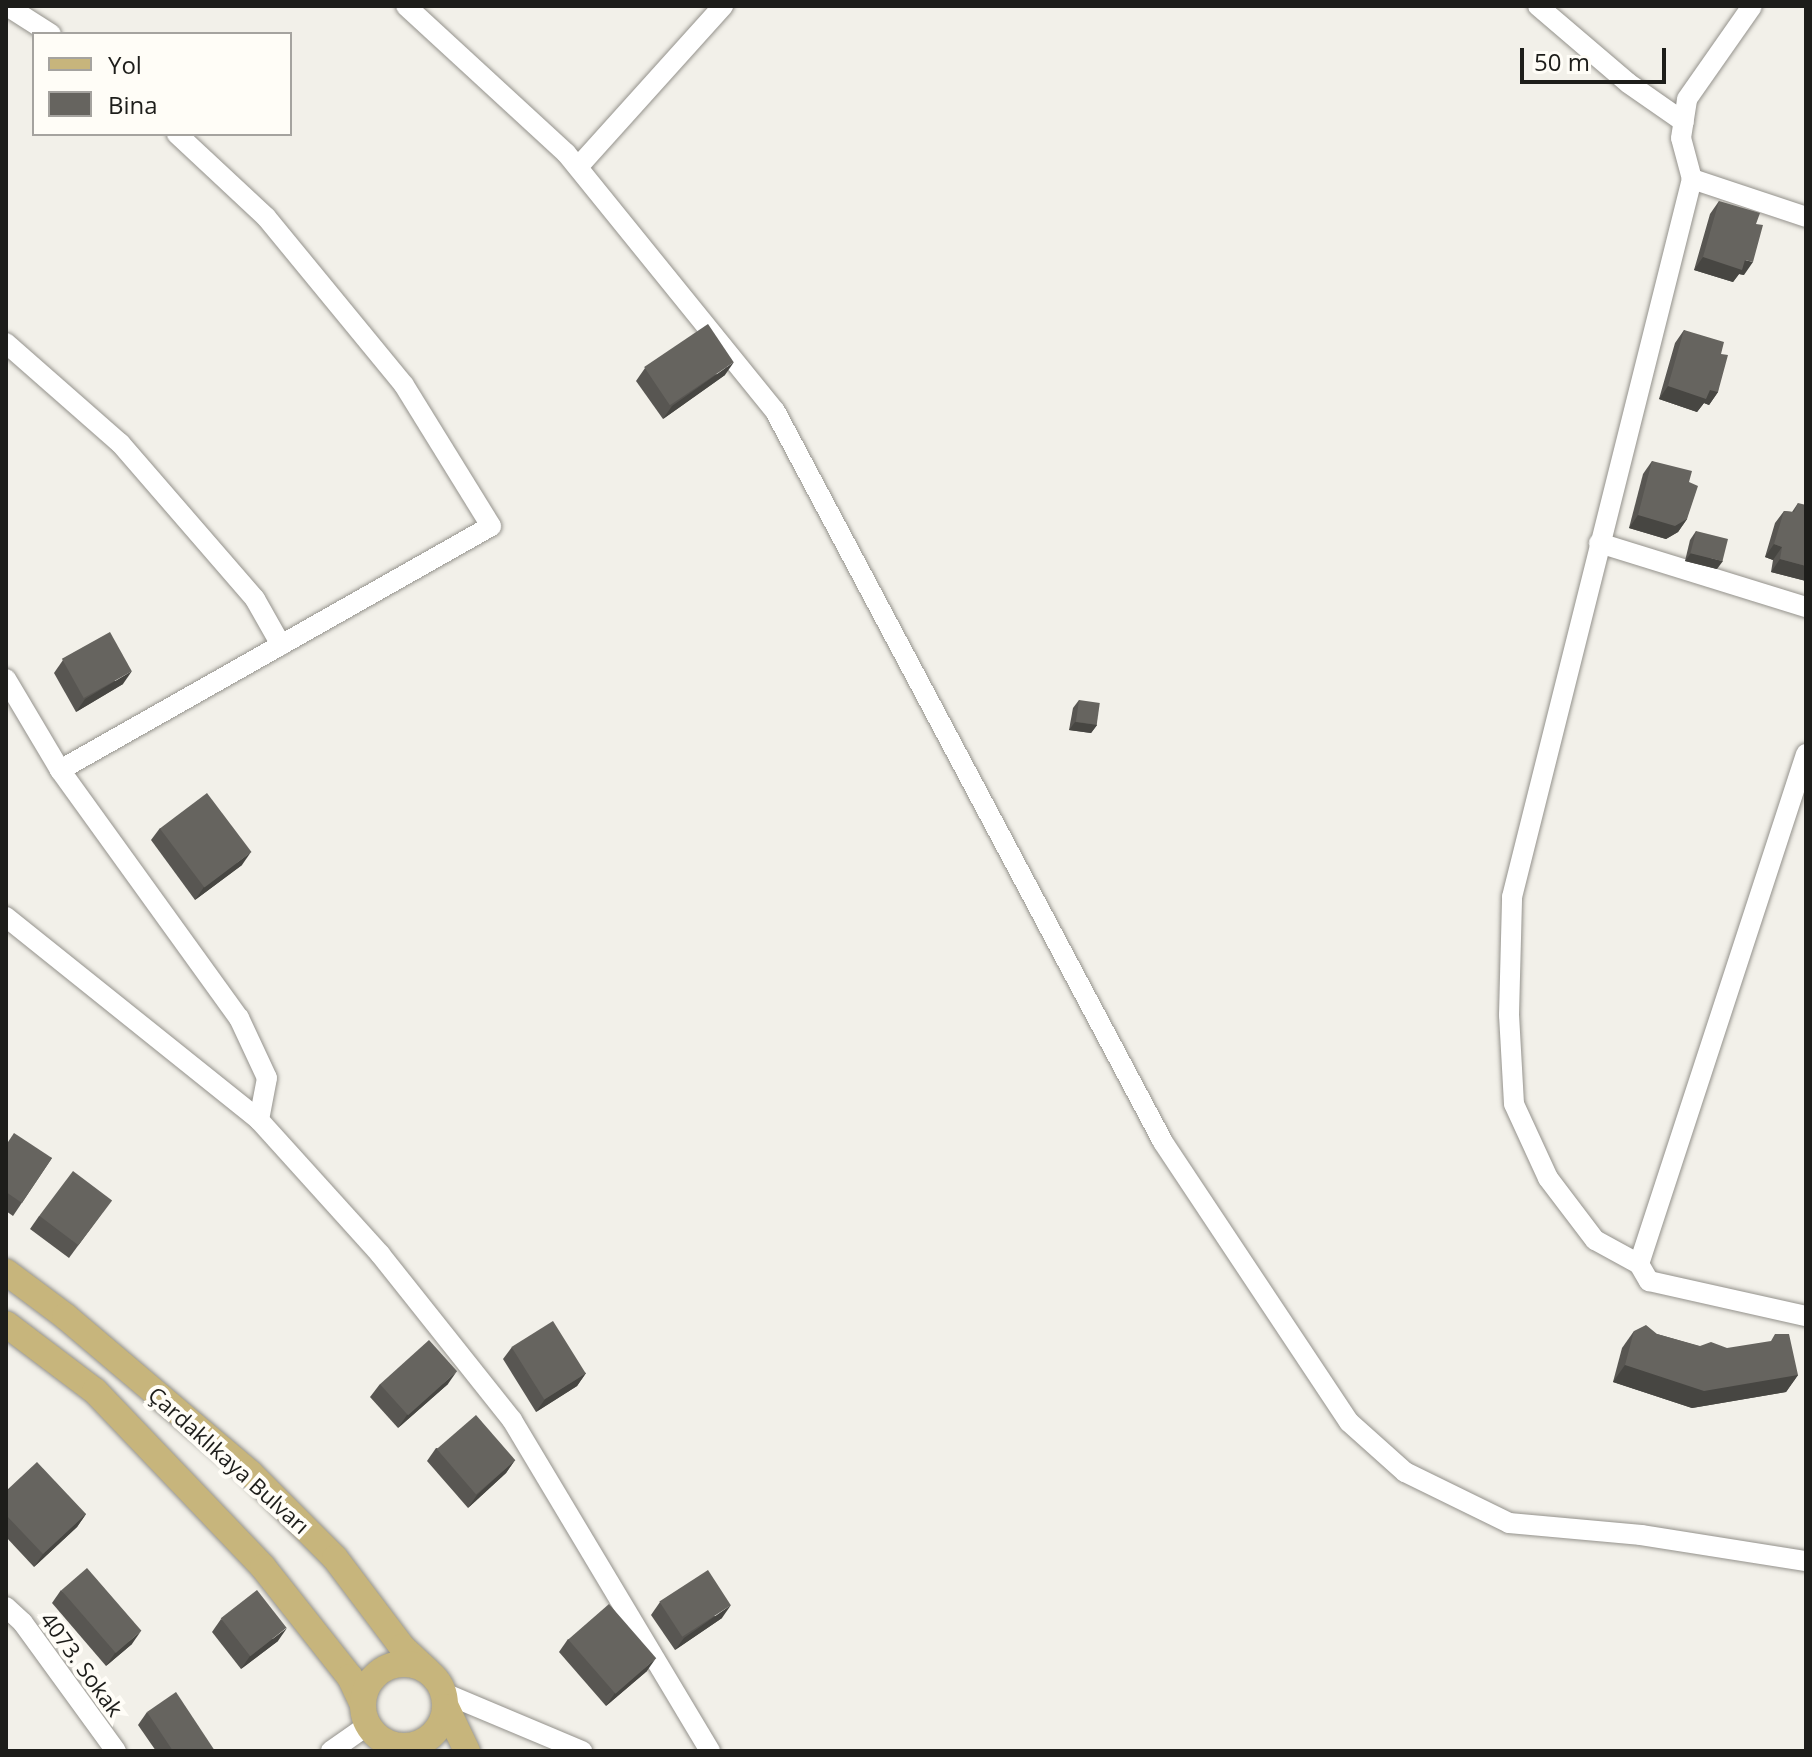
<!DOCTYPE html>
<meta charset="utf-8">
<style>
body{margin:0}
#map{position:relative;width:1812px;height:1757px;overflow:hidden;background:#f2f0e9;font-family:"Open Sans",sans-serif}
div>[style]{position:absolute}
.roads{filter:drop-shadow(0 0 2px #94928c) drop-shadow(0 0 2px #94928c)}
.minor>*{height:20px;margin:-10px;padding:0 10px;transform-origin:10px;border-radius:10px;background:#fff}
.major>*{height:26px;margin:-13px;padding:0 13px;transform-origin:13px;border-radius:13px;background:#c7b57c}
.major>.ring{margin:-13px;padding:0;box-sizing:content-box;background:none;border:26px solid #c7b57c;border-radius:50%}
.wall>*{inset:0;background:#585652}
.shaded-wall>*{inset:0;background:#474642}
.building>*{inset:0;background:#66645f;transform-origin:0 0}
span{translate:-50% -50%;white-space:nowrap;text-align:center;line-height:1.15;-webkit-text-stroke:8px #fffdf7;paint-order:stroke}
.street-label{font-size:22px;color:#1d1d1a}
.frame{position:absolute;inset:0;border:8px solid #1d1d1a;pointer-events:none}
.legend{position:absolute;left:32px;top:32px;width:260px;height:104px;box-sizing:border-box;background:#fffdf7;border:2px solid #a5a39f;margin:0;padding:10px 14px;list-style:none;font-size:24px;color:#1d1d1a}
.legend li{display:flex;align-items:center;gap:16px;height:40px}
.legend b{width:40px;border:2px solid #a5a39f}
.scale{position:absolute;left:1520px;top:48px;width:146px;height:36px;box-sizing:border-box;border:4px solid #1d1d1a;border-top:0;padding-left:10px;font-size:24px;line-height:28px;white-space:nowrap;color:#1d1d1a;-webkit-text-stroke:6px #fffdf7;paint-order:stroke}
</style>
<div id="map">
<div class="roads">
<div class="minor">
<div style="left:7px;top:6px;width:52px;rotate:32.5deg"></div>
<div style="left:406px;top:6px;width:217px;rotate:42.6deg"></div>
<div style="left:566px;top:153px;width:332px;rotate:51deg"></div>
<div style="left:775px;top:411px;width:828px;rotate:62.04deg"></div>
<div style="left:1163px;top:1142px;width:336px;rotate:56.4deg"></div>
<div style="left:1349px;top:1422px;width:75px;rotate:41.8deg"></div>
<div style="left:1405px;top:1472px;width:116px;rotate:26.1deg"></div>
<div style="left:1509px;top:1523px;width:133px;rotate:5.2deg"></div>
<div style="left:1641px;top:1535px;width:167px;rotate:9deg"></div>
<div style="left:1538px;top:6px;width:118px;rotate:40.5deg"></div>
<div style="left:1628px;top:83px;width:68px;rotate:34.9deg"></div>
<div style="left:578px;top:167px;width:217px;rotate:-48deg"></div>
<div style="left:1692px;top:179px;width:120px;rotate:18.4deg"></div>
<div style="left:6px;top:343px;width:152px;rotate:41.3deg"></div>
<div style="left:120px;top:443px;width:206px;rotate:49.1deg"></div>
<div style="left:255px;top:599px;width:53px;rotate:60.5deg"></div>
<div style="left:1599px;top:543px;width:217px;rotate:17.2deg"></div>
<div style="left:6px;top:679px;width:106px;rotate:59.3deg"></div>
<div style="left:60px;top:770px;width:306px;rotate:54.2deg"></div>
<div style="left:239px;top:1018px;width:66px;rotate:65deg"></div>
<div style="left:267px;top:1078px;width:43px;rotate:100.8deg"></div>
<div style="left:1806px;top:754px;width:537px;rotate:108.13deg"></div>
<div style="left:1639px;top:1264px;width:20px;rotate:60deg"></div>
<div style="left:1649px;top:1281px;width:161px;rotate:12.6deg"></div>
<div style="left:60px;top:770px;width:495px;rotate:-29.5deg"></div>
<div style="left:491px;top:526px;width:166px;rotate:-121.7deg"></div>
<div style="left:404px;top:385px;width:217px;rotate:-129.4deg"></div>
<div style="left:266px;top:217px;width:122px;rotate:-137deg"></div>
<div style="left:6px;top:917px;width:324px;rotate:38.7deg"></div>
<div style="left:259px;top:1120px;width:181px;rotate:47.9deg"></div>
<div style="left:380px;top:1254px;width:212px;rotate:51.5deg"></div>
<div style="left:512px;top:1420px;width:386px;rotate:59.1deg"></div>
<div style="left:1639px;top:1264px;width:50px;rotate:-151.4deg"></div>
<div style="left:1595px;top:1240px;width:78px;rotate:-127.2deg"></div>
<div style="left:1548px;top:1178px;width:81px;rotate:-114.7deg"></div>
<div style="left:1514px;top:1104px;width:89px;rotate:-93.2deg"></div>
<div style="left:1509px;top:1015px;width:118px;rotate:-88.5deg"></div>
<div style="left:1512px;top:897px;width:740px;rotate:-75.93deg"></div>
<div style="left:1692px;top:179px;width:42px;rotate:-105deg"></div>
<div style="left:1681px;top:138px;width:39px;rotate:-81deg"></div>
<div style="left:1687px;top:99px;width:113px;rotate:-55deg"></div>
<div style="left:6px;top:1607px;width:23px;rotate:43deg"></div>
<div style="left:23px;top:1623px;width:158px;rotate:54deg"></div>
<div style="left:444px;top:1693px;width:150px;rotate:22.8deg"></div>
<div style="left:331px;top:1751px;width:45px;rotate:-35.1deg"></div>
</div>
<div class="major">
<div style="left:6px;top:1272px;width:74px;rotate:36.7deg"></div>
<div style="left:65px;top:1316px;width:243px;rotate:40.3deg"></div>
<div style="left:250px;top:1473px;width:120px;rotate:45deg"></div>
<div style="left:335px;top:1558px;width:111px;rotate:53deg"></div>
<div style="left:402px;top:1647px;width:35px;rotate:43deg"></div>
<div style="left:6px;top:1324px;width:111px;rotate:37deg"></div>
<div style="left:95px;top:1391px;width:243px;rotate:46.3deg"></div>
<div style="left:263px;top:1567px;width:140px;rotate:51.7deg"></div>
<div style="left:350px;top:1677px;width:29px;rotate:65deg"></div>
<div class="ring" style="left:363px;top:1664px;width:56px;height:56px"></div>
<div style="left:446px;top:1707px;width:49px;rotate:64.5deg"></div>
</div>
</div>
<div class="wall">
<div style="clip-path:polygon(1719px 201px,1744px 275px,1739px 274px,1733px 282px,1694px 270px,1710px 214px)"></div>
<div style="clip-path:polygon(1684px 330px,1721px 354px,1718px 392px,1709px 405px,1704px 403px,1697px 412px,1659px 399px,1675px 343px)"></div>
<div style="clip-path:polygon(645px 368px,725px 375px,663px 419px,636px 381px)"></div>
<div style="clip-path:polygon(1652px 461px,1689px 482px,1687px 519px,1678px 532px,1666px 539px,1629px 528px,1643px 474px)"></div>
<div style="clip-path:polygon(1798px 503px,1806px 581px,1771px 572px,1773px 560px,1765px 557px,1775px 523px,1784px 511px,1792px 512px)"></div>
<div style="clip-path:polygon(1696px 531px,1717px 569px,1685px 561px,1690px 540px)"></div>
<div style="clip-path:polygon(63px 660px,123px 684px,76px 712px,54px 673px)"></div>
<div style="clip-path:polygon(1079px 700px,1097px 725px,1091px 733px,1069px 730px,1073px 708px)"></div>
<div style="clip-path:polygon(160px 828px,242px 865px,195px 900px,151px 840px)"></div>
<div style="clip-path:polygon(6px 1145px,52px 1158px,13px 1216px,6px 1211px)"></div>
<div style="clip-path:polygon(102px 1213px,69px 1258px,30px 1229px,39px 1216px)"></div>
<div style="clip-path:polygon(1634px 1331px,1657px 1334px,1798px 1375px,1786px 1392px,1692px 1408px,1613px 1382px,1622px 1348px)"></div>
<div style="clip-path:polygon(512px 1347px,586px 1373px,577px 1386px,536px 1412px,503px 1359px)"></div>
<div style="clip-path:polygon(380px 1384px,448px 1384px,398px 1428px,370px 1397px)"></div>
<div style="clip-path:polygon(436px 1448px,515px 1460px,506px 1473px,468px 1508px,427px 1461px)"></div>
<div style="clip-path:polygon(6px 1491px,86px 1514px,77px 1527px,34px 1567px,6px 1537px)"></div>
<div style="clip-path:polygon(61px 1590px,132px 1644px,106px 1666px,52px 1603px)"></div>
<div style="clip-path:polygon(660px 1602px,722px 1618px,675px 1650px,651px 1615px)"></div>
<div style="clip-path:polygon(221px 1619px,278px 1641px,241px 1669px,212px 1632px)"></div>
<div style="clip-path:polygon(568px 1639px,647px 1671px,606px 1706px,559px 1652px)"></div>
<div style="clip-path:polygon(147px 1712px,215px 1751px,156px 1751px,138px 1725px)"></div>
</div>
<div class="shaded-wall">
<div style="clip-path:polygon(1703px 257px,1745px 260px,1753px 262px,1744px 275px,1739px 274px,1733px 282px,1694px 270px)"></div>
<div style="clip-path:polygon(734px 362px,725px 375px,663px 419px,672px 406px)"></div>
<div style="clip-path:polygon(1668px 386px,1710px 390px,1718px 392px,1709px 405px,1704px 403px,1697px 412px,1659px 399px)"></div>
<div style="clip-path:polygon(1638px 515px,1687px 519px,1678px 532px,1666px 539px,1629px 528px)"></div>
<div style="clip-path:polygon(1774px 544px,1782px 547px,1773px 560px,1765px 557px)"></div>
<div style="clip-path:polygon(1691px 553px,1723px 561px,1717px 569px,1685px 561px)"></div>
<div style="clip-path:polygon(1780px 559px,1806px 566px,1806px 581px,1771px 572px)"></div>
<div style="clip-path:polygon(132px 671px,123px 684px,76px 712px,85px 699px)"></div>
<div style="clip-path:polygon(1075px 722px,1097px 725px,1091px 733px,1069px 730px)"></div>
<div style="clip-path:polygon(251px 852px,242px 865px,195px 900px,204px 887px)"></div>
<div style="clip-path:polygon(1625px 1365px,1798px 1375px,1786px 1392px,1692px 1408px,1613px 1382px)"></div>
<div style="clip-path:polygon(457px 1371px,448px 1384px,398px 1428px,407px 1415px)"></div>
<div style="clip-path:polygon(586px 1373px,577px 1386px,536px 1412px,545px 1399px)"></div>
<div style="clip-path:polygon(515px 1460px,506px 1473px,468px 1508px,477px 1495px)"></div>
<div style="clip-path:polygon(86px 1514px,77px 1527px,34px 1567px,43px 1554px)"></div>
<div style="clip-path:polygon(731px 1605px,722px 1618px,675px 1650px,684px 1638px)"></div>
<div style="clip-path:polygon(287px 1628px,278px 1641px,241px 1669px,250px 1656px)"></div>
<div style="clip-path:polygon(141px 1631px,132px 1644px,106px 1666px,115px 1653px)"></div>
<div style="clip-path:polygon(656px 1658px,647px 1671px,606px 1706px,615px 1693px)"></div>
</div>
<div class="building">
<div style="clip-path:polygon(1719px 201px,1760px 213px,1756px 224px,1763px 225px,1753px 262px,1745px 260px,1742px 270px,1703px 257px)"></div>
<div style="left:708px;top:324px;width:46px;height:77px;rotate:56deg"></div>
<div style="clip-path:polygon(1684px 330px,1724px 342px,1721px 354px,1728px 355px,1718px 392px,1710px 390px,1706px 399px,1668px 386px)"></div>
<div style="clip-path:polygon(1652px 461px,1692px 471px,1689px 482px,1698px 486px,1687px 519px,1675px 526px,1638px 515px)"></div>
<div style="clip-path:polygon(1798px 503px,1806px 505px,1806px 566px,1780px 559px,1782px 547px,1774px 544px,1784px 511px,1794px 512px)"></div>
<div style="left:1696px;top:531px;width:33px;height:23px;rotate:14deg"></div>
<div style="left:110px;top:632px;width:45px;height:55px;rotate:61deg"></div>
<div style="left:1079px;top:700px;width:21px;height:22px;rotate:8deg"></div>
<div style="left:207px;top:793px;width:74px;height:59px;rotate:53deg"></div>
<div style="clip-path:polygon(14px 1133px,52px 1158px,22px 1203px,6px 1192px,6px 1145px)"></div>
<div style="left:73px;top:1171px;width:49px;height:56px;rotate:37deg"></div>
<div style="left:553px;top:1321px;width:62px;height:49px;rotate:58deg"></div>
<div style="clip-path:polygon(1646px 1325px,1657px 1334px,1700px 1346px,1711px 1342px,1727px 1348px,1771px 1341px,1775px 1334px,1789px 1334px,1798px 1375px,1704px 1391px,1625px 1365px,1634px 1331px)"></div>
<div style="left:429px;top:1340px;width:42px;height:66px;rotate:48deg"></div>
<div style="left:476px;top:1415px;width:60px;height:52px;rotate:49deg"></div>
<div style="clip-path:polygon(37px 1462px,86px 1514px,43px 1554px,6px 1515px,6px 1491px)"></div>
<div style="left:87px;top:1568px;width:83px;height:34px;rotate:49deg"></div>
<div style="left:708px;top:1570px;width:42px;height:58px;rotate:57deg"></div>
<div style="left:257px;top:1590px;width:48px;height:46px;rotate:52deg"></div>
<div style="left:609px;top:1604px;width:72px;height:54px;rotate:49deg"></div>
<div style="clip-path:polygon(176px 1692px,215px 1751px,173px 1751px,147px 1712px)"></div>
</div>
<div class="street-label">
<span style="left:229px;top:1460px;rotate:42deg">Çardaklıkaya Bulvarı</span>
<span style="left:82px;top:1664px;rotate:54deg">4073. Sokak</span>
</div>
<div class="frame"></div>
<ul class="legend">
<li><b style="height:10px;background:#c7b57c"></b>Yol</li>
<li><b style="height:22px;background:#66645f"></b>Bina</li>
</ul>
<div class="scale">50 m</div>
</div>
